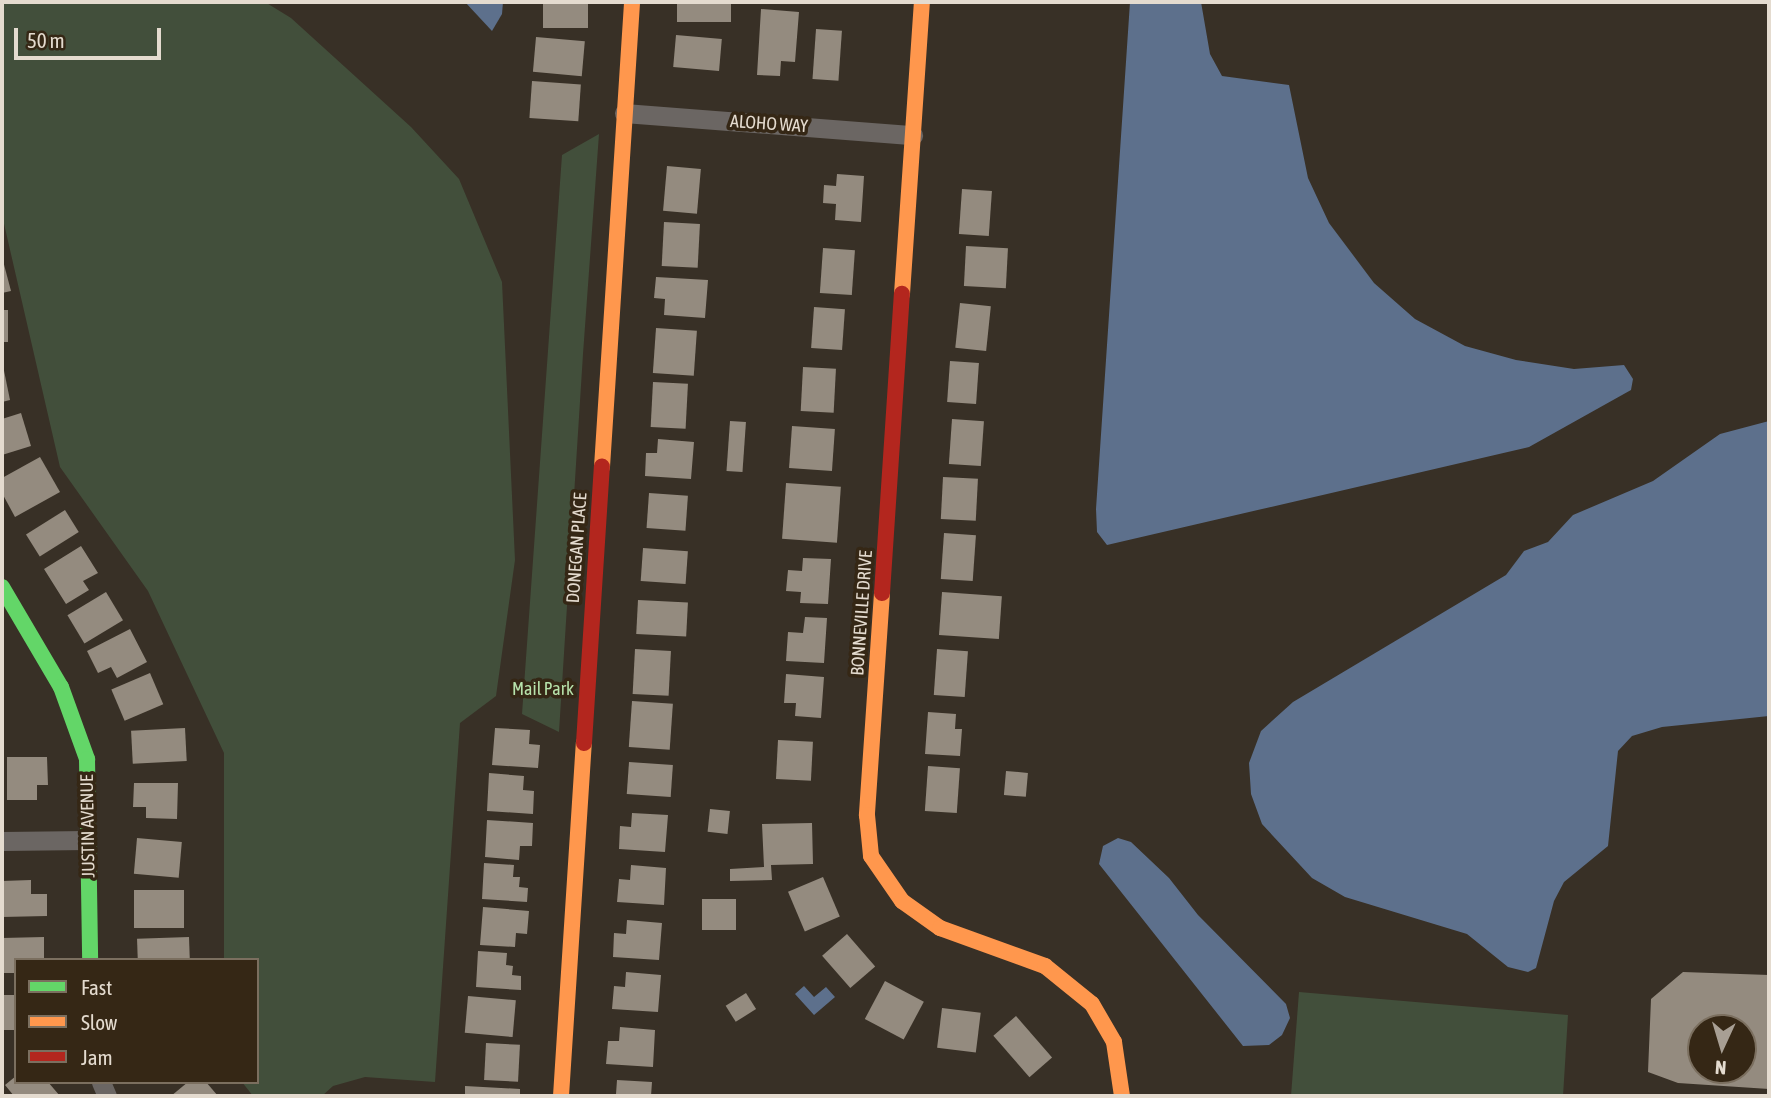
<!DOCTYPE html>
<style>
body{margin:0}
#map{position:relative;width:1771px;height:1098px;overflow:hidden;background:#383026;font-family:"Asap Condensed",sans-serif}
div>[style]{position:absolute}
.green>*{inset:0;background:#424f3b}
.water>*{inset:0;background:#5d708c}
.building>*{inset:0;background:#948b7f;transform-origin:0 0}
.street>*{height:19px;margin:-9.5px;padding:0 9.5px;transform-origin:9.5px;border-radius:9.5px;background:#6b6663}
.fast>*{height:16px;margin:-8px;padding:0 8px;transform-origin:8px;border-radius:8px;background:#63d668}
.slow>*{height:16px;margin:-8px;padding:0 8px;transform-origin:8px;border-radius:8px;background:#ff974d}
.jam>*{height:16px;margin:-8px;padding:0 8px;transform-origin:8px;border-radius:8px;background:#b3261e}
span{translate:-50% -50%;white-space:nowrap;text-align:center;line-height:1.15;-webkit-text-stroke:7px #352715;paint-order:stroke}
.street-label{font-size:18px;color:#e4dbcf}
.park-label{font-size:18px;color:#b7e2ab}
.frame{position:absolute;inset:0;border:4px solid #e4dbcf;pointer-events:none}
.legend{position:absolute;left:14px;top:958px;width:245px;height:126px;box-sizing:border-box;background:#352715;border:2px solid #7b6f5f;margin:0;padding:9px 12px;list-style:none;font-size:21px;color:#e4dbcf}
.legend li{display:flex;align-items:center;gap:14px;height:35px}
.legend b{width:35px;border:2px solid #7b6f5f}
.north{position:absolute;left:1687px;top:1014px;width:70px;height:70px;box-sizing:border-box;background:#352715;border:2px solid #7b6f5f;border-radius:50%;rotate:184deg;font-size:19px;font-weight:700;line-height:28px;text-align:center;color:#e4dbcf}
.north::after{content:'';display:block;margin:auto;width:24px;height:32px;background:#a89f94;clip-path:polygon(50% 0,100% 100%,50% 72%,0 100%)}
.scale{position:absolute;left:14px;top:28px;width:147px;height:32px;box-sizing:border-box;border:4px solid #e4dbcf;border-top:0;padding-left:9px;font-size:21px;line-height:24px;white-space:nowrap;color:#e4dbcf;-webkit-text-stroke:5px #352715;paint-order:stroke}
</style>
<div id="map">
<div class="green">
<div style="clip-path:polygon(2px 2px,265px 2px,291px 18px,411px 127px,459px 179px,502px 282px,515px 560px,496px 696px,460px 723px,435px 1082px,365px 1077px,333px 1086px,322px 1096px,253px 1096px,242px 1082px,257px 1082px,257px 960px,224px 960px,224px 753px,148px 591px,60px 467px,2px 215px)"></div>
<div style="clip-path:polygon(599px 134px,583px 354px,559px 732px,522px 714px,562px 155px)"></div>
<div style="clip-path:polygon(1299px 992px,1568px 1015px,1563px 1096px,1291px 1096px)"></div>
</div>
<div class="water">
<div style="clip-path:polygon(465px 2px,503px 2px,502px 14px,492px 31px)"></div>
<div style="clip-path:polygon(1130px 2px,1201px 2px,1210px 54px,1222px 76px,1289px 85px,1308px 178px,1329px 223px,1374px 283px,1415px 319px,1465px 346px,1516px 360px,1574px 369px,1624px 365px,1633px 379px,1631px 390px,1529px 447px,1107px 545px,1097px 532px,1096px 509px)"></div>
<div style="clip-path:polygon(1769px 421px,1769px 716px,1662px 727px,1632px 736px,1618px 751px,1608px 846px,1564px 882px,1554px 901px,1536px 968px,1528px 972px,1508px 967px,1467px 934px,1345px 897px,1312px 878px,1262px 824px,1251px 794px,1249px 763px,1261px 731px,1293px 702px,1506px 575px,1524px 551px,1548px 542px,1573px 515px,1653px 481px,1720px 434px)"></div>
<div style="clip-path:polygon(1118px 838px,1131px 842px,1169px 878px,1198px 915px,1286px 1004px,1290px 1018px,1282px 1035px,1269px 1045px,1243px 1046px,1099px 864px,1103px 846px)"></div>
<div style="clip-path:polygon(804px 986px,814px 997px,826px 987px,835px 997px,814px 1015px,795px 994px)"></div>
</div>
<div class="building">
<div style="left:543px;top:2px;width:45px;height:26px"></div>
<div style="left:677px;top:2px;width:54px;height:20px"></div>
<div style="clip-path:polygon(761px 9px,799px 12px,795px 62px,781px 61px,780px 76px,757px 75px)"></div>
<div style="left:816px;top:29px;width:26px;height:50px;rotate:4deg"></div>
<div style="left:676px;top:35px;width:46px;height:32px;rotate:5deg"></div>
<div style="left:536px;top:37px;width:49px;height:35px;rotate:5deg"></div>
<div style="left:532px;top:81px;width:49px;height:37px;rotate:4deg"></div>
<div style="left:667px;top:166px;width:34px;height:45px;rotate:5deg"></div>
<div style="clip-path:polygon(837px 174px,864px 176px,861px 222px,835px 220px,836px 204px,823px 203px,824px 185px,836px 186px)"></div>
<div style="left:962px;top:189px;width:30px;height:45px;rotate:4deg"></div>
<div style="left:664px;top:222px;width:36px;height:44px;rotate:3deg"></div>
<div style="left:966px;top:246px;width:42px;height:40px;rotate:3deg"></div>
<div style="left:823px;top:248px;width:32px;height:45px;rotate:4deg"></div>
<div style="clip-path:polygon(2px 257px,11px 291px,2px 293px)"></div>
<div style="clip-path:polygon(656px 277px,708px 280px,705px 318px,664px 315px,665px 299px,654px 298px)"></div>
<div style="left:960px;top:303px;width:31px;height:45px;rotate:6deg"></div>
<div style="left:814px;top:307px;width:31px;height:41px;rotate:4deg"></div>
<div style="left:2px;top:310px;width:6px;height:32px"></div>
<div style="left:656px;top:328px;width:41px;height:45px;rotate:4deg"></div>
<div style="clip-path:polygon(2px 361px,10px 400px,2px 402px)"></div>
<div style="left:950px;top:361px;width:29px;height:41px;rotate:4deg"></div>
<div style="left:803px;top:367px;width:33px;height:44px;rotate:3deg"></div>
<div style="left:653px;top:382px;width:35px;height:45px;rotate:3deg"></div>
<div style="clip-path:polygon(21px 413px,31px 446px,2px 455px,2px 419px)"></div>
<div style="left:952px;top:419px;width:32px;height:45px;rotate:4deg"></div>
<div style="left:730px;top:421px;width:16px;height:50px;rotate:4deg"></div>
<div style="left:792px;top:426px;width:43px;height:42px;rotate:4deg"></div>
<div style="clip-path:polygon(658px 439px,694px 442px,691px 479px,645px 476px,646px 453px,657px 453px)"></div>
<div style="clip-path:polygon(40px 457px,60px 492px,15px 517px,2px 493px,2px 478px)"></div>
<div style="left:943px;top:477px;width:35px;height:42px;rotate:3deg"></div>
<div style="left:786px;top:483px;width:55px;height:56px;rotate:4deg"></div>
<div style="left:649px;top:493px;width:39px;height:35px;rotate:4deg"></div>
<div style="left:65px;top:510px;width:26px;height:46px;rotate:58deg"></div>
<div style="left:944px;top:533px;width:32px;height:46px;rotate:4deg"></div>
<div style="clip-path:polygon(81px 546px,98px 573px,83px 581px,89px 590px,66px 604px,44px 569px)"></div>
<div style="left:643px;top:548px;width:45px;height:33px;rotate:4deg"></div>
<div style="clip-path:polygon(803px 558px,831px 559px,828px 604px,800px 603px,801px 592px,786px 591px,788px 570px,802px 571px)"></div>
<div style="left:106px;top:592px;width:33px;height:45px;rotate:59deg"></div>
<div style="left:942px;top:592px;width:60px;height:43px;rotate:4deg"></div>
<div style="left:638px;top:600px;width:50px;height:34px;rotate:3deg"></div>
<div style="clip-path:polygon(805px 617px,827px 618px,824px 663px,786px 661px,788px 632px,803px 633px)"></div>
<div style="clip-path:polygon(130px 629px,147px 662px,117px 678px,111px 667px,98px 673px,87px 651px)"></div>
<div style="left:635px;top:649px;width:36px;height:45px;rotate:3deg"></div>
<div style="left:937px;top:649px;width:31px;height:46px;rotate:4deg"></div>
<div style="left:150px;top:673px;width:34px;height:42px;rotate:67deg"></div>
<div style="clip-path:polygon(786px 674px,824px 677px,821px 718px,795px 716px,796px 703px,784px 703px)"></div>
<div style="left:632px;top:701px;width:41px;height:46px;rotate:4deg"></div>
<div style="clip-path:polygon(928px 712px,956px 714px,955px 729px,962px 729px,960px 756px,925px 754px)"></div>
<div style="left:185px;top:728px;width:33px;height:54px;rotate:87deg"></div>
<div style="clip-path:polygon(495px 728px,530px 730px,529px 744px,540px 745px,538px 768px,492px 765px)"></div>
<div style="left:778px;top:740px;width:35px;height:39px;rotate:3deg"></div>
<div style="clip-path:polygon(7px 757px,47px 757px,48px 785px,37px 785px,37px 800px,7px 800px)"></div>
<div style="left:629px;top:762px;width:44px;height:32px;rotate:4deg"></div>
<div style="left:928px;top:766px;width:32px;height:45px;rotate:4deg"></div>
<div style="left:1006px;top:771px;width:22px;height:24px;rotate:5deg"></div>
<div style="clip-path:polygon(489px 773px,524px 776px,523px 790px,534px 791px,533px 814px,487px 811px)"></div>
<div style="clip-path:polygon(134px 783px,178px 783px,177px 819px,146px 818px,146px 807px,133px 807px)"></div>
<div style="left:710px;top:809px;width:20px;height:23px;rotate:6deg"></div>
<div style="clip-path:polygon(632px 813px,668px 815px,665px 852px,619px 849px,620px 826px,631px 827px)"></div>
<div style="clip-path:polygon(487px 820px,533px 823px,532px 846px,520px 846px,519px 860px,485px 857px)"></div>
<div style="clip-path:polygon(812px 823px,813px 864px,771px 865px,772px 880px,730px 881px,730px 869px,764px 867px,762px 824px)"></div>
<div style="left:137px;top:838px;width:45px;height:36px;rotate:5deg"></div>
<div style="clip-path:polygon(484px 863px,514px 865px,513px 877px,520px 877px,519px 887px,528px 888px,527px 902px,482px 899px)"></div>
<div style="clip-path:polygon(631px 865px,666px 868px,664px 905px,617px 902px,619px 879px,630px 880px)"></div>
<div style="left:823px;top:877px;width:43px;height:38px;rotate:67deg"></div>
<div style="clip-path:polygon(31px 880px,31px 894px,47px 894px,47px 916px,2px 917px,2px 881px)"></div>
<div style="left:134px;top:890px;width:50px;height:38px"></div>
<div style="left:736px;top:899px;width:31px;height:34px;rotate:90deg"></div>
<div style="clip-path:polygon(483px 907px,529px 911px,527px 934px,516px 933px,515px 947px,480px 945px)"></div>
<div style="clip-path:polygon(627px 920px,662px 923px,659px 960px,613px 957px,614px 933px,626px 934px)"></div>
<div style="left:847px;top:934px;width:43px;height:33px;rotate:49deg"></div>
<div style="clip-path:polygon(44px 937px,44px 960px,16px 960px,16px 973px,2px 973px,2px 938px)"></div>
<div style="left:189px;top:937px;width:23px;height:52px;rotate:88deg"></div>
<div style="clip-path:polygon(478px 951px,507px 953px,506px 965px,513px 966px,512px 975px,521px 976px,521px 990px,476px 987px)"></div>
<div style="clip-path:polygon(626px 972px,661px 975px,658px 1012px,612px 1009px,614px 986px,625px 987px)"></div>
<div style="clip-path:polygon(evenodd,1683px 972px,1769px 975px,1769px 1089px,1678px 1083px,1648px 1072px,1651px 999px,1683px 972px,1701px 1028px,1743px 1028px,1743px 1070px,1701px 1070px,1701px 1028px)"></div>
<div style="left:885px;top:981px;width:44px;height:43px;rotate:28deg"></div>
<div style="left:746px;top:993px;width:19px;height:24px;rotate:58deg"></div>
<div style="left:3px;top:995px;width:13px;height:35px"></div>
<div style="left:468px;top:996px;width:48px;height:37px;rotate:5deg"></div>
<div style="left:942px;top:1008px;width:39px;height:40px;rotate:7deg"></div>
<div style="left:1016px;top:1016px;width:55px;height:30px;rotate:49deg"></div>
<div style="clip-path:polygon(620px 1027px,655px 1030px,653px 1067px,606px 1064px,608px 1041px,619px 1041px)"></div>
<div style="left:486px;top:1043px;width:34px;height:37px;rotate:3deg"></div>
<div style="clip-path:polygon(16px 1076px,16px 1082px,48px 1082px,60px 1096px,14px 1096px,5px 1085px)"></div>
<div style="clip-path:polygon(617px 1080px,652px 1082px,651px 1096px,605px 1096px,616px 1094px)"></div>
<div style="clip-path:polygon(188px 1082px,206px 1082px,218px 1096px,171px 1096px)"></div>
<div style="clip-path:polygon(465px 1086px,520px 1089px,520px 1096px,465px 1096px)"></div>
</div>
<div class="street">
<div style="left:624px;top:113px;width:290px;rotate:4.4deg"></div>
<div style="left:2px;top:841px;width:85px;rotate:-0.7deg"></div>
<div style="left:101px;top:1082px;width:15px;rotate:67deg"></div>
</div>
<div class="fast">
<div style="left:2px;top:587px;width:116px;rotate:59.5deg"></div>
<div style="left:61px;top:687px;width:77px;rotate:70.1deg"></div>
<div style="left:87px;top:759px;width:201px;rotate:89.1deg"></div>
</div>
<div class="slow">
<div style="left:902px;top:294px;width:293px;rotate:-86.1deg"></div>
<div style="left:602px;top:467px;width:466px;rotate:-86.3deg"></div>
<div style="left:882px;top:593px;width:223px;rotate:93.9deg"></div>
<div style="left:867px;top:815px;width:41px;rotate:84.4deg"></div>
<div style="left:871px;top:856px;width:55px;rotate:55.4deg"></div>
<div style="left:902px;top:901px;width:47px;rotate:35.4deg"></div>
<div style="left:940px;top:928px;width:112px;rotate:19.9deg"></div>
<div style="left:1045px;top:966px;width:60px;rotate:39deg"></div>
<div style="left:1092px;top:1004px;width:44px;rotate:59.9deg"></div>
<div style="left:1114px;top:1042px;width:55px;rotate:81.6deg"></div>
<div style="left:561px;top:1096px;width:354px;rotate:-86.3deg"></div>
</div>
<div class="jam">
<div style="left:882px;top:593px;width:300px;rotate:-86.2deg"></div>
<div style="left:584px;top:743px;width:277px;rotate:-86.3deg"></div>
</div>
<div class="street-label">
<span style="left:769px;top:124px;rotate:4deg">ALOHO WAY</span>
<span style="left:577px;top:548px;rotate:-86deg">DONEGAN PLACE</span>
<span style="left:862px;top:613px;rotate:-86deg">BONNEVILLE DRIVE</span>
<span style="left:88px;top:826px;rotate:-91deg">JUSTIN AVENUE</span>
</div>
<div class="park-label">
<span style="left:543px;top:689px">Mail Park</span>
</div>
<div class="frame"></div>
<ul class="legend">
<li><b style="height:9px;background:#63d668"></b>Fast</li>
<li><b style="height:9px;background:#ff974d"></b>Slow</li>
<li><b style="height:9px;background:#b3261e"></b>Jam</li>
</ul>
<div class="north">N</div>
<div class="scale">50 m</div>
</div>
